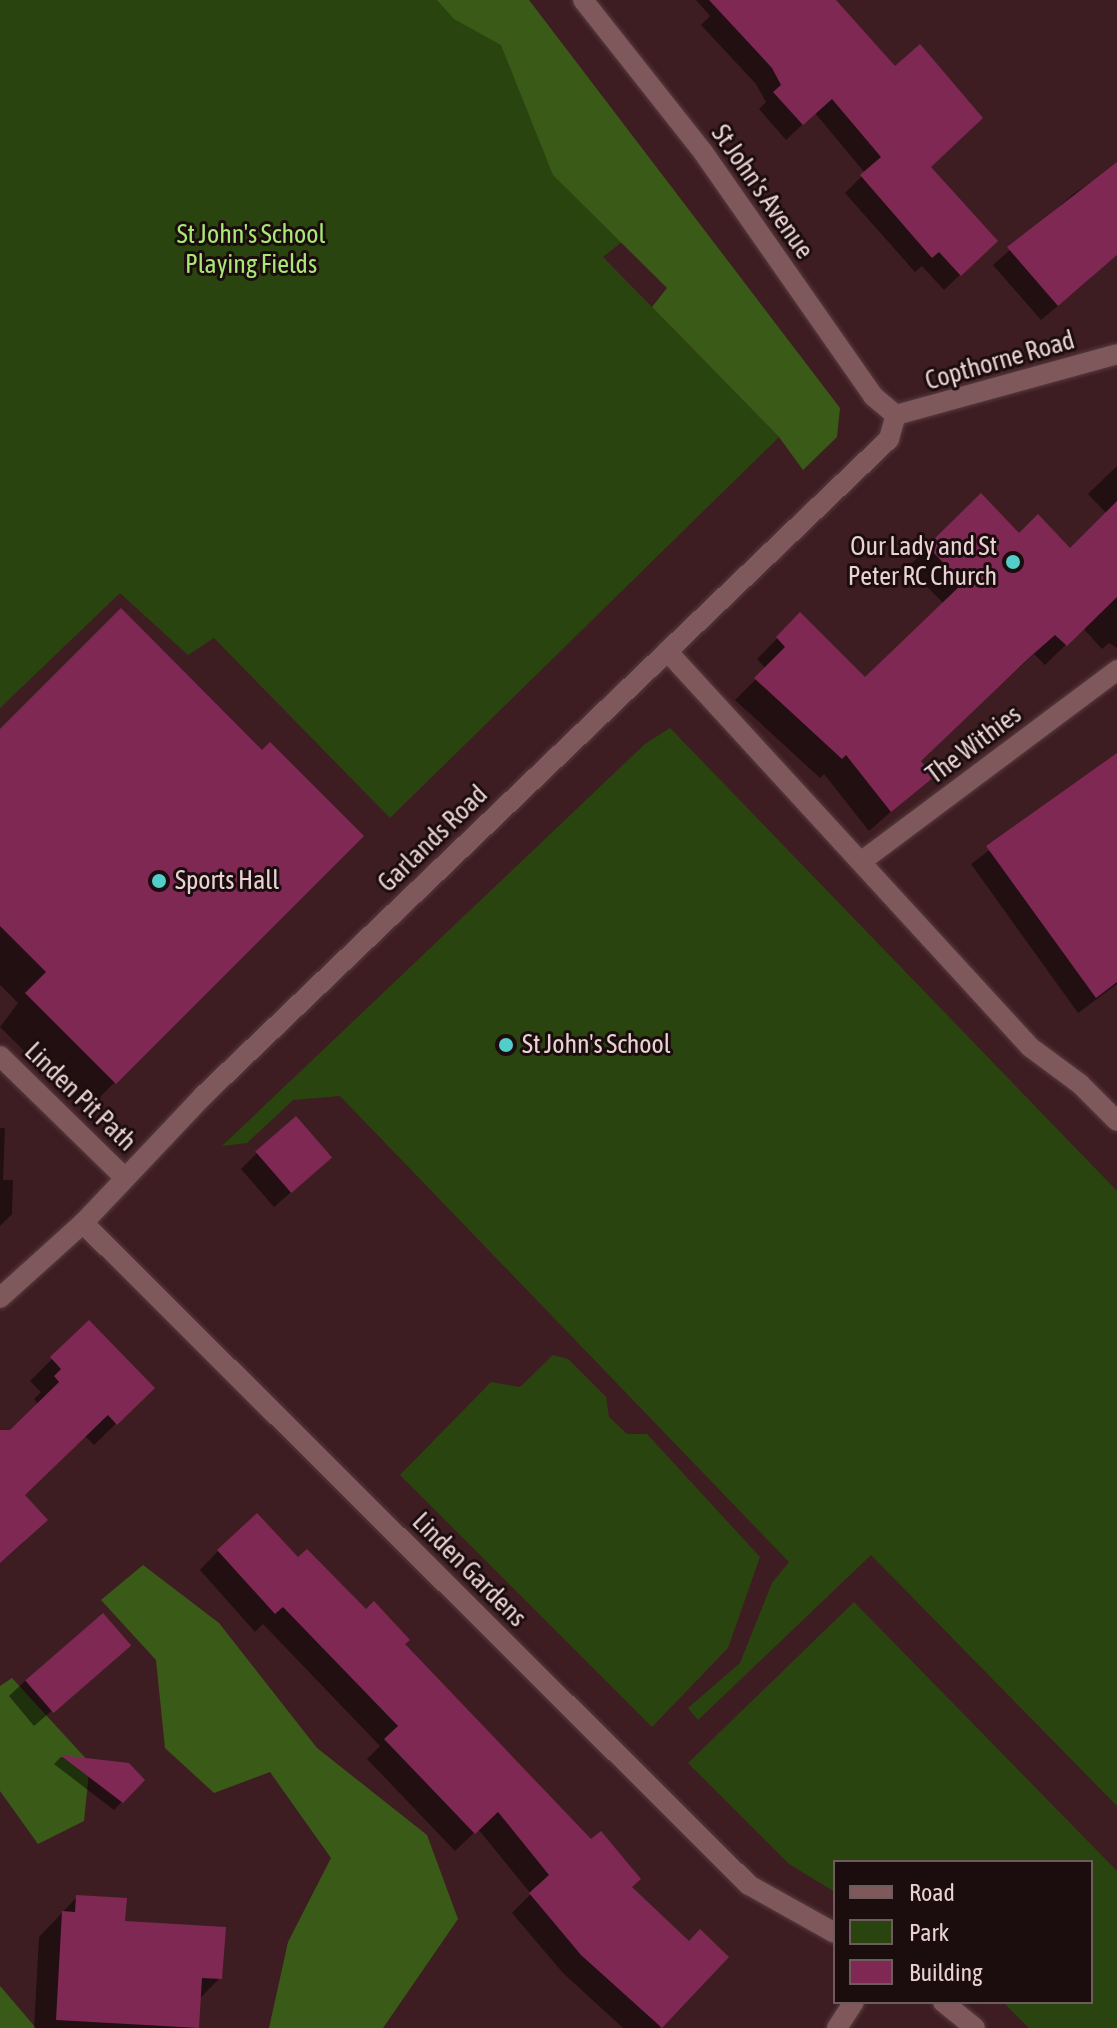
<!DOCTYPE html>
<style>
body{margin:0}
#map{position:relative;width:1117px;height:2028px;overflow:hidden;background:#3e1d22;font-family:"Asap Condensed",sans-serif}
div>[style]{position:absolute}
.green>*{inset:0;background:#2a4410}
.forest>*{inset:0;background:#395b17}
.shadow>*{inset:0;background:#0007}
.building>*{inset:0;background:#7f2854;transform-origin:0 0}
.roads{filter:drop-shadow(0 0 2px #573b3f) drop-shadow(0 0 2px #573b3f)}
.minor>*{height:20px;margin:-10px;padding:0 10px;transform-origin:10px;border-radius:10px;background:#7f585c}
.dots>*{width:22px;height:22px;translate:-50% -50%;box-sizing:border-box;border:4px solid #1b0d0e;border-radius:50%}
span{translate:-50% -50%;white-space:nowrap;text-align:center;line-height:1.15;-webkit-text-stroke:6px #1b0d0e;paint-order:stroke}
.street-label{font-size:26px;color:#ead2d4}
.park-label{font-size:26px;color:#aae876}
.poi-label{font-size:26px;color:#ead2d4}
.right{translate:-100% -50%;text-align:right}
.left{translate:0 -50%;text-align:left}
.legend{position:absolute;left:833px;top:1860px;width:260px;height:144px;box-sizing:border-box;background:#1b0d0e;border:2px solid #6e5c5d;margin:0;padding:10px 14px;list-style:none;font-size:24px;color:#ead2d4}
.legend li{display:flex;align-items:center;gap:16px;height:40px}
.legend b{width:40px;border:2px solid #6e5c5d}
</style>
<div id="map">
<div class="green">
<div style="clip-path:polygon(0 0,529px 0,623px 241px,603px 257px,779px 437px,390px 818px,214px 638px,188px 655px,120px 593px,0 708px)"></div>
<div style="clip-path:polygon(670px 728px,1117px 1191px,1117px 1806px,871px 1555px,698px 1720px,688px 1708px,740px 1663px,772px 1583px,789px 1562px,340px 1096px,293px 1100px,247px 1143px,222px 1146px,645px 744px)"></div>
<div style="clip-path:polygon(553px 1355px,568px 1359px,606px 1397px,609px 1417px,627px 1434px,647px 1434px,760px 1557px,728px 1648px,652px 1727px,400px 1475px,491px 1382px,520px 1387px)"></div>
<div style="clip-path:polygon(854px 1602px,1117px 1871px,1117px 2028px,1029px 2028px,1003px 2002px,1091px 2002px,1091px 1862px,835px 1862px,835px 1892px,789px 1864px,688px 1763px)"></div>
</div>
<div class="forest">
<div style="clip-path:polygon(437px 0,529px 0,840px 408px,837px 437px,803px 470px,779px 437px,652px 307px,667px 288px,553px 175px,501px 45px,454px 19px)"></div>
<div style="clip-path:polygon(143px 1565px,219px 1623px,317px 1748px,427px 1835px,458px 1919px,383px 2028px,269px 2028px,288px 1942px,331px 1858px,270px 1772px,214px 1793px,165px 1748px,156px 1660px,101px 1600px)"></div>
<div style="clip-path:polygon(12px 1678px,90px 1763px,84px 1821px,38px 1844px,0 1791px,0 1686px)"></div>
<div style="clip-path:polygon(0 1986px,1px 1987px,36px 2028px,0 2028px)"></div>
</div>
<div class="shadow">
<div style="clip-path:polygon(696px 0,835px 0,979px 257px,944px 290px,922px 266px,915px 272px,845px 193px,865px 173px,815px 113px,786px 140px,759px 109px,766px 102px,756px 84px,701px 25px,710px 16px)"></div>
<div style="clip-path:polygon(1117px 164px,1117px 229px,1092px 277px,1041px 320px,993px 265px,1072px 195px)"></div>
<div style="clip-path:polygon(1117px 466px,1117px 648px,1109px 643px,1102px 649px,1083px 628px,1045px 665px,1034px 654px,919px 761px,931px 777px,869px 831px,824px 774px,820px 778px,735px 700px,766px 669px,757px 659px,800px 615px,865px 680px,944px 604px,908px 567px,981px 496px,1019px 536px,1070px 550px,1107px 514px,1088px 494px)"></div>
<div style="clip-path:polygon(0 732px,361px 836px,85px 1112px,0 1027px,18px 1003px,0 985px)"></div>
<div style="clip-path:polygon(1117px 754px,1117px 984px,1078px 1013px,971px 864px)"></div>
<div style="clip-path:polygon(0 1128px,5px 1128px,3px 1180px,13px 1180px,12px 1214px,0 1226px)"></div>
<div style="clip-path:polygon(257px 1153px,313px 1173px,274px 1207px,241px 1169px)"></div>
<div style="clip-path:polygon(89px 1322px,152px 1388px,94px 1445px,85px 1436px,23px 1495px,24px 1542px,0 1563px,0 1442px,39px 1405px,34px 1399px,41px 1392px,30px 1381px)"></div>
<div style="clip-path:polygon(218px 1551px,298px 1560px,403px 1644px,629px 1888px,689px 1943px,726px 1957px,659px 2028px,623px 2028px,563px 1973px,512px 1913px,531px 1894px,478px 1829px,455px 1851px,367px 1759px,380px 1746px,263px 1624px,255px 1632px,200px 1570px)"></div>
<div style="clip-path:polygon(128px 1645px,34px 1726px,9px 1696px,26px 1680px)"></div>
<div style="clip-path:polygon(61px 1757px,128px 1765px,142px 1780px,114px 1810px,54px 1764px)"></div>
<div style="clip-path:polygon(77px 1897px,220px 1978px,199px 1999px,197px 2028px,34px 2028px,39px 1937px)"></div>
</div>
<div class="building">
<div style="clip-path:polygon(709px 0,836px 0,895px 66px,920px 44px,983px 118px,931px 167px,998px 241px,961px 276px,939px 252px,932px 258px,860px 175px,881px 157px,832px 99px,803px 125px,773px 92px,781px 85px,772px 68px)"></div>
<div style="clip-path:polygon(1117px 162px,1117px 255px,1058px 306px,1007px 247px)"></div>
<div style="clip-path:polygon(981px 493px,1019px 533px,1038px 514px,1070px 548px,1117px 501px,1117px 597px,1067px 646px,1055px 635px,1030px 657px,921px 761px,934px 777px,891px 812px,846px 755px,842px 759px,754px 678px,785px 647px,776px 637px,800px 612px,865px 677px,963px 583px,927px 546px)"></div>
<div style="clip-path:polygon(121px 608px,262px 750px,270px 742px,364px 836px,116px 1084px,25px 993px,46px 972px,0 926px,0 729px)"></div>
<div style="clip-path:polygon(1117px 753px,1117px 982px,1096px 998px,986px 846px)"></div>
<div style="left:296px;top:1116px;width:55px;height:54px;rotate:49deg"></div>
<div style="clip-path:polygon(89px 1320px,155px 1388px,117px 1425px,108px 1415px,25px 1495px,48px 1520px,0 1563px,0 1430px,10px 1430px,59px 1382px,54px 1376px,61px 1369px,50px 1357px)"></div>
<div style="clip-path:polygon(257px 1513px,298px 1557px,307px 1549px,366px 1609px,374px 1601px,410px 1640px,405px 1644px,591px 1839px,601px 1831px,641px 1879px,632px 1887px,689px 1941px,700px 1929px,729px 1957px,662px 2028px,581px 1955px,529px 1893px,549px 1875px,498px 1812px,475px 1834px,384px 1739px,398px 1726px,283px 1607px,275px 1614px,217px 1550px)"></div>
<div style="left:103px;top:1613px;width:43px;height:103px;rotate:49deg"></div>
<div style="clip-path:polygon(60px 1755px,129px 1763px,145px 1780px,123px 1803px)"></div>
<div style="clip-path:polygon(76px 1895px,127px 1898px,125px 1921px,226px 1927px,222px 1979px,202px 1978px,199px 2028px,56px 2020px,62px 1911px,75px 1912px)"></div>
</div>
<div class="roads">
<div class="minor">
<div style="left:583px;top:0;width:194px;rotate:51.7deg"></div>
<div style="left:703px;top:152px;width:297px;rotate:55.1deg"></div>
<div style="left:873px;top:396px;width:30px;rotate:40deg"></div>
<div style="left:896px;top:415px;width:229px;rotate:-15.4deg"></div>
<div style="left:667px;top:651px;width:537px;rotate:47.49deg"></div>
<div style="left:1030px;top:1047px;width:62px;rotate:36.5deg"></div>
<div style="left:1080px;top:1084px;width:52px;rotate:45deg"></div>
<div style="left:862px;top:861px;width:319px;rotate:-36.8deg"></div>
<div style="left:0;top:1056px;width:172px;rotate:44.3deg"></div>
<div style="left:83px;top:1223px;width:939px;rotate:44.83deg"></div>
<div style="left:749px;top:1885px;width:98px;rotate:29.2deg"></div>
<div style="left:0;top:1298px;width:112px;rotate:-42.1deg"></div>
<div style="left:83px;top:1223px;width:175px;rotate:-46.6deg"></div>
<div style="left:203px;top:1096px;width:950px;rotate:-43.76deg"></div>
<div style="left:889px;top:439px;width:25px;rotate:-74deg"></div>
<div style="left:943px;top:2002px;width:41px;rotate:39.1deg"></div>
<div style="left:837px;top:2028px;width:31px;rotate:-57deg"></div>
</div>
</div>
<div class="dots">
<div style="left:1013px;top:562px;background:#53cdca"></div>
<div style="left:159px;top:881px;background:#53cdca"></div>
<div style="left:506px;top:1045px;background:#53cdca"></div>
</div>
<div class="street-label">
<span style="left:762px;top:192px;rotate:55deg">St John's Avenue</span>
<span style="left:1000px;top:361px;rotate:-16deg">Copthorne Road</span>
<span style="left:974px;top:745px;rotate:-37deg">The Withies</span>
<span style="left:433px;top:839px;rotate:-44deg">Garlands Road</span>
<span style="left:80px;top:1097px;rotate:44deg">Linden Pit Path</span>
<span style="left:469px;top:1570px;rotate:45deg">Linden Gardens</span>
</div>
<div class="park-label">
<span style="left:251px;top:250px">St John's School<br>Playing Fields</span>
</div>
<div class="poi-label">
<span class="right" style="left:997px;top:562px">Our Lady and St<br>Peter RC Church</span>
<span class="left" style="left:175px;top:881px">Sports Hall</span>
<span class="left" style="left:522px;top:1045px">St John's School</span>
</div>
<ul class="legend">
<li><b style="height:10px;background:#7f585c"></b>Road</li>
<li><b style="height:22px;background:#2a4410"></b>Park</li>
<li><b style="height:22px;background:#7f2854"></b>Building</li>
</ul>
</div>
